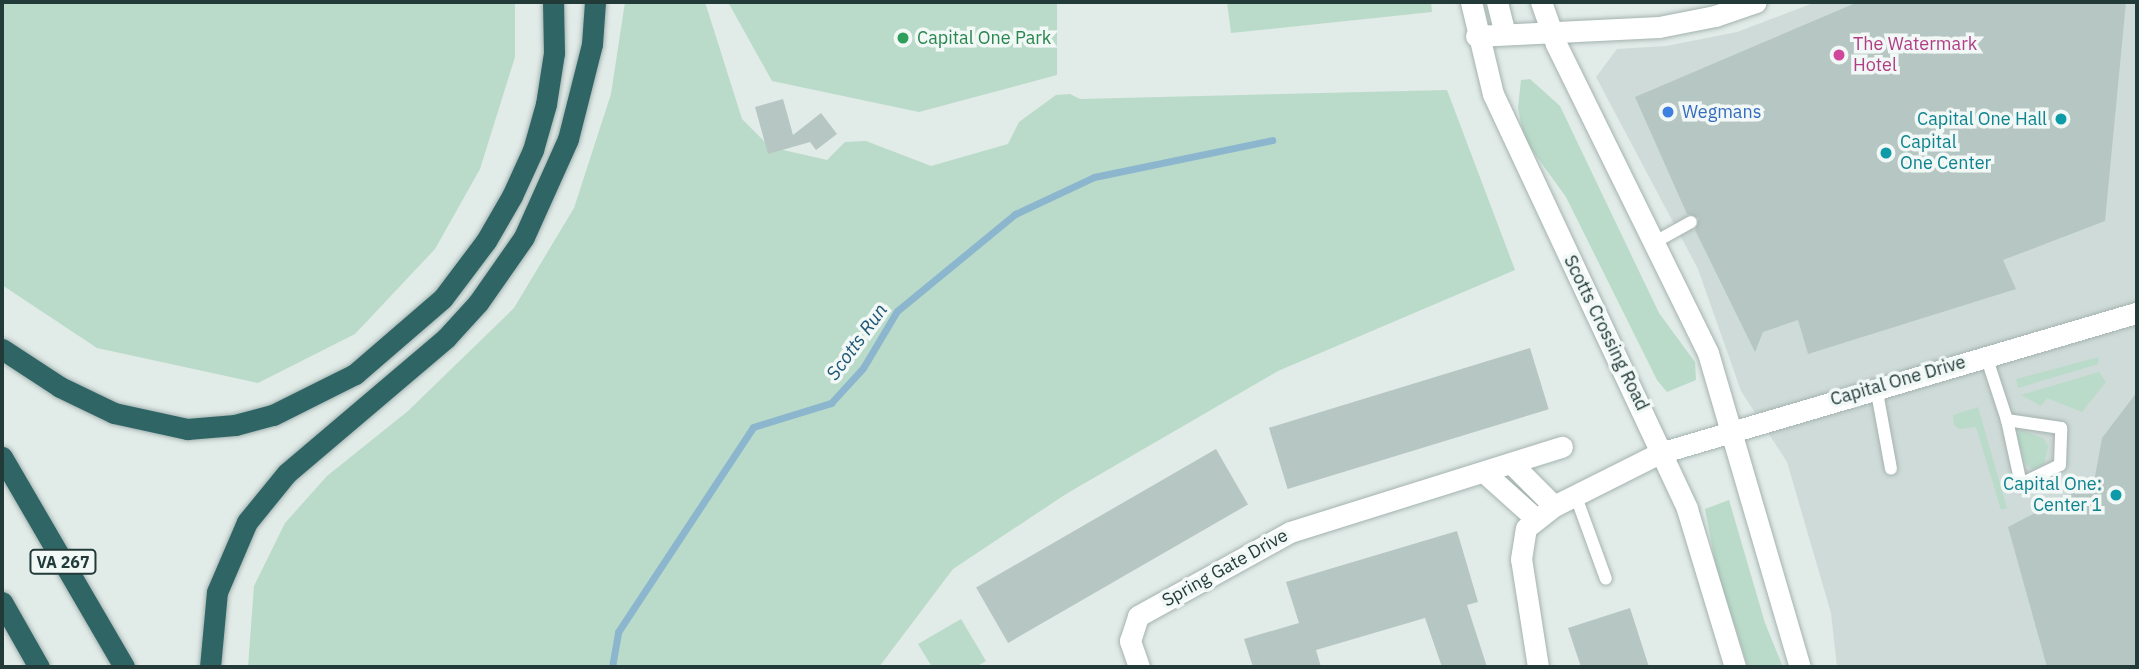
<!DOCTYPE html>
<style>
body{margin:0}
#map{position:relative;width:2139px;height:669px;overflow:hidden;background:#e1ebe8;font-family:"IBM Plex Sans",sans-serif}
div>[style]{position:absolute}
.built>*{inset:0;background:#cfdbd8}
.green>*{inset:0;background:#badbca}
.stream>*{height:7px;margin:-3.5px;padding:0 3.5px;transform-origin:3.5px;border-radius:3.5px;background:#8bb6ce}
.building>*{inset:0;background:#b6c6c2;transform-origin:0 0}
.roads{filter:drop-shadow(0 0 2px #a4b3b0) drop-shadow(0 0 2px #a4b3b0)}
.lane>*{height:12px;margin:-6px;padding:0 6px;transform-origin:6px;border-radius:6px;background:#fff}
.street>*{height:21px;margin:-10.5px;padding:0 10.5px;transform-origin:10.5px;border-radius:10.5px;background:#fff}
.secondary>*{height:21px;margin:-10.5px;padding:0 10.5px;transform-origin:10.5px;border-radius:10.5px;background:#fff}
.highway>*{height:21px;margin:-10.5px;padding:0 10.5px;transform-origin:10.5px;border-radius:10.5px;background:#2f6665}
.dots>*{width:19px;height:19px;translate:-50% -50%;box-sizing:border-box;border:4px solid #f1f8f6;border-radius:50%}
span{translate:-50% -50%;white-space:nowrap;text-align:center;line-height:1.15;-webkit-text-stroke:7px #f1f8f6;paint-order:stroke}
.shield-label span{padding:2px 5px;background:#f1f8f6;border:2px solid;border-radius:5px;-webkit-text-stroke-width:0}
.shield-label{font-size:16px;color:#223b39;font-weight:700}
.leisure-label{font-size:18px;color:#27864d}
.left{translate:0 -50%;text-align:left}
.hotel-label{font-size:18px;color:#b23c85}
.shop-label{font-size:18px;color:#366cbe}
.culture-label{font-size:18px;color:#0d838f}
.right{translate:-100% -50%;text-align:right}
.street-label{font-size:18px;color:#223b39}
.water-label{font-size:19px;color:#1e5574;font-style:italic}
.frame{position:absolute;inset:0;border:4px solid #223b39;pointer-events:none}
</style>
<div id="map">
<div class="built">
<div style="clip-path:polygon(1816px 2px,2137px 2px,2137px 667px,1837px 667px,1831px 613px,1787px 462px,1741px 391px,1698px 269px,1596px 77px,1617px 49px,1666px 46px,1737px 32px)"></div>
</div>
<div class="green">
<div style="clip-path:polygon(2px 2px,515px 2px,515px 57px,480px 169px,435px 249px,355px 334px,258px 383px,97px 348px,2px 285px)"></div>
<div style="clip-path:polygon(625px 2px,705px 2px,742px 119px,770px 147px,827px 160px,845px 142px,866px 141px,931px 166px,1008px 144px,1019px 122px,1056px 95px,1070px 94px,1080px 99px,1447px 90px,1515px 270px,1278px 371px,1066px 494px,953px 569px,879px 667px,248px 667px,254px 586px,285px 523px,327px 476px,408px 411px,514px 308px,574px 208px,611px 94px)"></div>
<div style="clip-path:polygon(728px 2px,1057px 2px,1057px 75px,919px 112px,772px 81px)"></div>
<div style="clip-path:polygon(1227px 2px,1431px 2px,1432px 12px,1231px 33px)"></div>
<div style="clip-path:polygon(1530px 79px,1560px 106px,1659px 313px,1695px 362px,1696px 380px,1667px 392px,1657px 380px,1566px 197px,1524px 139px,1518px 108px,1521px 80px)"></div>
<div style="clip-path:polygon(2099px 357px,2098px 364px,2018px 388px,2016px 379px)"></div>
<div style="clip-path:polygon(2099px 372px,2106px 382px,2082px 412px,2047px 398px,2041px 406px,2021px 395px)"></div>
<div style="clip-path:polygon(1978px 407px,2007px 508px,2001px 510px,1976px 427px,1959px 429px,1954px 425px,1953px 415px)"></div>
<div style="clip-path:polygon(2020px 430px,2043px 438px,2048px 446px,2044px 464px,2032px 469px,2026px 464px,2017px 438px)"></div>
<div style="clip-path:polygon(1729px 500px,1765px 623px,1783px 667px,1748px 667px,1717px 572px,1705px 509px)"></div>
<div style="clip-path:polygon(961px 619px,986px 661px,976px 667px,932px 667px,918px 644px)"></div>
</div>
<div class="stream">
<div style="left:612px;top:667px;width:36px;rotate:-80deg"></div>
<div style="left:618px;top:632px;width:245px;rotate:-56.6deg"></div>
<div style="left:753px;top:427px;width:82px;rotate:-17.1deg"></div>
<div style="left:831px;top:403px;width:47px;rotate:-47.6deg"></div>
<div style="left:863px;top:368px;width:66px;rotate:-59.2deg"></div>
<div style="left:897px;top:311px;width:153px;rotate:-39.4deg"></div>
<div style="left:1015px;top:214px;width:87px;rotate:-25.1deg"></div>
<div style="left:1094px;top:177px;width:182px;rotate:-11.7deg"></div>
</div>
<div class="building">
<div style="clip-path:polygon(1858px 2px,2126px 2px,2105px 221px,2003px 260px,2016px 289px,1808px 354px,1798px 320px,1763px 332px,1755px 352px,1695px 230px,1699px 218px,1687px 214px,1635px 97px)"></div>
<div style="clip-path:polygon(783px 99px,793px 135px,821px 113px,837px 134px,816px 150px,810px 142px,768px 154px,755px 107px)"></div>
<div style="left:1530px;top:348px;width:64px;height:273px;rotate:73deg"></div>
<div style="clip-path:polygon(2137px 392px,2137px 667px,2047px 667px,2008px 527px,2094px 482px,2102px 438px)"></div>
<div style="left:1216px;top:449px;width:64px;height:277px;rotate:60deg"></div>
<div style="clip-path:polygon(1457px 531px,1478px 602px,1467px 605px,1487px 667px,1442px 667px,1425px 618px,1316px 650px,1321px 667px,1253px 667px,1244px 639px,1299px 623px,1286px 582px)"></div>
<div style="clip-path:polygon(1630px 608px,1649px 667px,1581px 667px,1568px 628px)"></div>
</div>
<div class="roads">
<div class="lane">
<div style="left:1655px;top:242px;width:41px;rotate:-29.1deg"></div>
<div style="left:1986px;top:356px;width:67px;rotate:71.8deg"></div>
<div style="left:2007px;top:420px;width:66px;rotate:77.7deg"></div>
<div style="left:2021px;top:484px;width:43px;rotate:-26deg"></div>
<div style="left:2060px;top:465px;width:37px;rotate:-88deg"></div>
<div style="left:2061px;top:428px;width:55px;rotate:-171.6deg"></div>
<div style="left:1876px;top:387px;width:83px;rotate:79.6deg"></div>
<div style="left:1575px;top:494px;width:90px;rotate:70deg"></div>
</div>
<div class="street">
<div style="left:1476px;top:36px;width:183px;rotate:-2.8deg"></div>
<div style="left:1659px;top:27px;width:57px;rotate:-11.1deg"></div>
<div style="left:1715px;top:16px;width:43px;rotate:-18.9deg"></div>
<div style="left:1512px;top:464px;width:59px;rotate:45deg"></div>
<div style="left:1486px;top:474px;width:64px;rotate:41.9deg"></div>
<div style="left:1139px;top:667px;width:28px;rotate:-109deg"></div>
<div style="left:1130px;top:641px;width:26px;rotate:-72deg"></div>
<div style="left:1138px;top:616px;width:174px;rotate:-28.9deg"></div>
<div style="left:1290px;top:532px;width:285px;rotate:-17.4deg"></div>
<div style="left:1538px;top:667px;width:109px;rotate:-98.9deg"></div>
<div style="left:1521px;top:559px;width:31px;rotate:-81deg"></div>
<div style="left:1526px;top:528px;width:36px;rotate:-38deg"></div>
<div style="left:1554px;top:506px;width:119px;rotate:-26.6deg"></div>
</div>
<div class="secondary">
<div style="left:1471px;top:2px;width:95px;rotate:76.6deg"></div>
<div style="left:1493px;top:94px;width:458px;rotate:64.9deg"></div>
<div style="left:1687px;top:509px;width:165px;rotate:73.1deg"></div>
<div style="left:1497px;top:2px;width:33px;rotate:76deg"></div>
<div style="left:1541px;top:2px;width:45px;rotate:70.3deg"></div>
<div style="left:1556px;top:44px;width:344px;rotate:63.8deg"></div>
<div style="left:1708px;top:353px;width:327px;rotate:73.7deg"></div>
<div style="left:1660px;top:453px;width:497px;rotate:-16.4deg"></div>
</div>
<div class="highway">
<div style="left:2px;top:349px;width:69px;rotate:33.2deg"></div>
<div style="left:60px;top:387px;width:60px;rotate:25.7deg"></div>
<div style="left:114px;top:413px;width:75px;rotate:12.4deg"></div>
<div style="left:187px;top:429px;width:48px;rotate:-4.8deg"></div>
<div style="left:235px;top:425px;width:39px;rotate:-15deg"></div>
<div style="left:273px;top:415px;width:92px;rotate:-26.6deg"></div>
<div style="left:355px;top:374px;width:116px;rotate:-40.8deg"></div>
<div style="left:443px;top:298px;width:71px;rotate:-53deg"></div>
<div style="left:486px;top:241px;width:52px;rotate:-60deg"></div>
<div style="left:512px;top:196px;width:51px;rotate:-65.5deg"></div>
<div style="left:533px;top:150px;width:48px;rotate:-74.2deg"></div>
<div style="left:546px;top:104px;width:52px;rotate:-81.1deg"></div>
<div style="left:554px;top:53px;width:51px;rotate:-91.1deg"></div>
<div style="left:2px;top:457px;width:243px;rotate:59.8deg"></div>
<div style="left:2px;top:602px;width:75px;rotate:60.4deg"></div>
<div style="left:210px;top:667px;width:75px;rotate:-84.7deg"></div>
<div style="left:217px;top:592px;width:76px;rotate:-66.8deg"></div>
<div style="left:247px;top:522px;width:63px;rotate:-50.8deg"></div>
<div style="left:287px;top:473px;width:209px;rotate:-40.3deg"></div>
<div style="left:446px;top:338px;width:47px;rotate:-47.6deg"></div>
<div style="left:478px;top:303px;width:80px;rotate:-55.1deg"></div>
<div style="left:524px;top:237px;width:107px;rotate:-65.8deg"></div>
<div style="left:568px;top:139px;width:98px;rotate:-75.8deg"></div>
<div style="left:592px;top:44px;width:42px;rotate:-85.9deg"></div>
</div>
</div>
<div class="dots">
<div style="left:903px;top:38px;background:#2e9e5b"></div>
<div style="left:1839px;top:55px;background:#d1479c"></div>
<div style="left:1668px;top:112px;background:#3f7fe0"></div>
<div style="left:2061px;top:119px;background:#0f9aa8"></div>
<div style="left:1886px;top:153px;background:#0f9aa8"></div>
<div style="left:2116px;top:495px;background:#0f9aa8"></div>
</div>
<div class="shield-label">
<span style="left:63px;top:562px">VA 267</span>
</div>
<div class="leisure-label">
<span class="left" style="left:917px;top:38px">Capital One Park</span>
</div>
<div class="hotel-label">
<span class="left" style="left:1853px;top:55px">The Watermark<br>Hotel</span>
</div>
<div class="shop-label">
<span class="left" style="left:1682px;top:112px">Wegmans</span>
</div>
<div class="culture-label">
<span class="right" style="left:2047px;top:119px">Capital One Hall</span>
<span class="left" style="left:1900px;top:153px">Capital<br>One Center</span>
<span class="right" style="left:2102px;top:495px">Capital One:<br>Center 1</span>
</div>
<div class="street-label">
<span style="left:1606px;top:333px;rotate:64deg">Scotts Crossing Road</span>
<span style="left:1898px;top:381px;rotate:-16deg">Capital One Drive</span>
<span style="left:1225px;top:568px;rotate:-29deg">Spring Gate Drive</span>
</div>
<div class="water-label">
<span style="left:857px;top:342px;rotate:-54deg">Scotts Run</span>
</div>
<div class="frame"></div>
</div>
